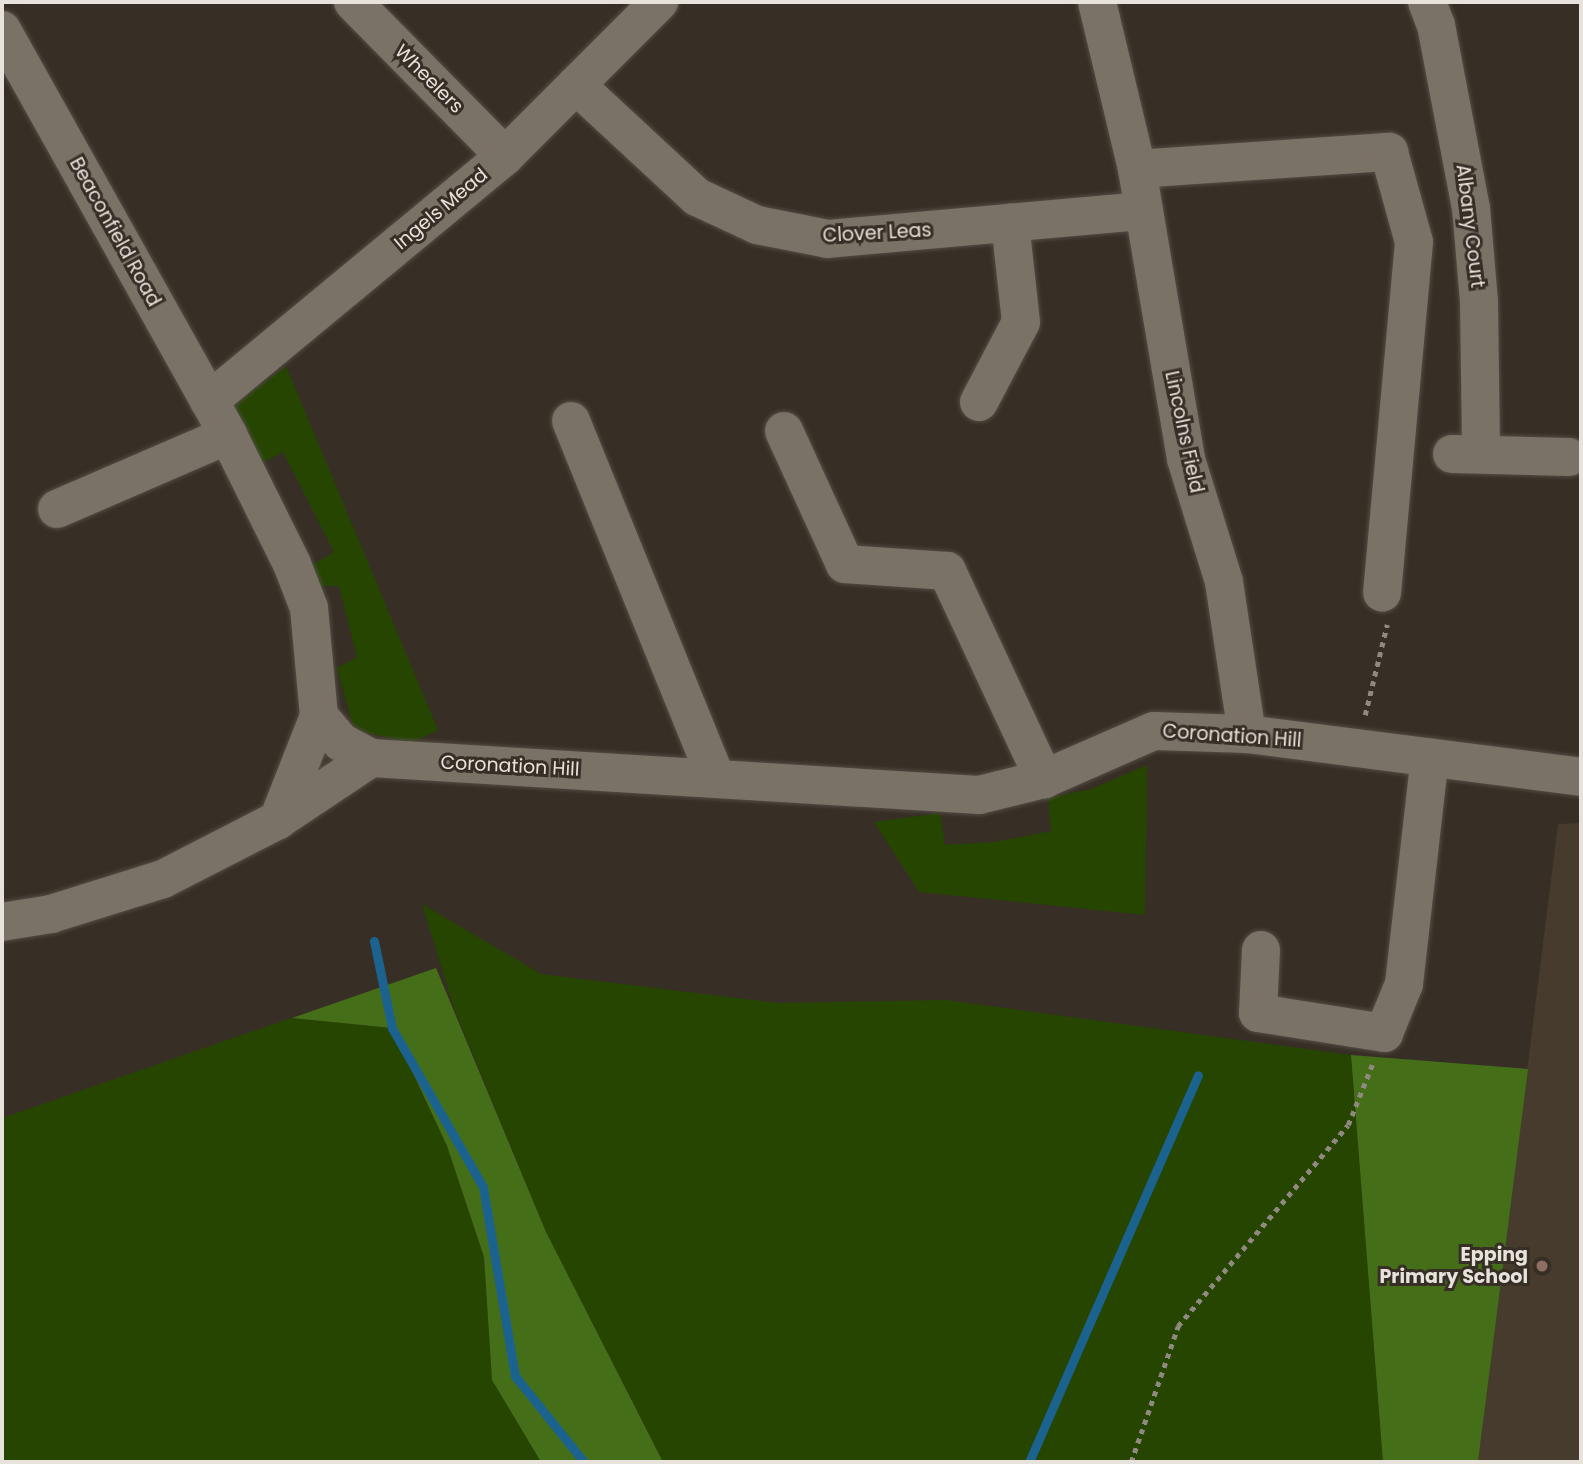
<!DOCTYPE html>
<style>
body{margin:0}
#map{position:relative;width:1583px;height:1464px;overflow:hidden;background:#372f26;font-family:Poppins,sans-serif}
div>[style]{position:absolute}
.built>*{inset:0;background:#463b2d}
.green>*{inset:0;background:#254501}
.forest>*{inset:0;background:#446f18}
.stream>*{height:9px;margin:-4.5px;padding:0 4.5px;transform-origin:4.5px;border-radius:4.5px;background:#1c628f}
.path>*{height:4.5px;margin-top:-2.25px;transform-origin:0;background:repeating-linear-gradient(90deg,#8f8981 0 5px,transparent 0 10px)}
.roads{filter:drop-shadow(0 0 2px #524c44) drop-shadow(0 0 2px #524c44)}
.minor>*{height:38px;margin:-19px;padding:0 19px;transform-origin:19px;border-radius:19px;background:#7a7167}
.dots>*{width:19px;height:19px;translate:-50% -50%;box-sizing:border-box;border:4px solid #372f26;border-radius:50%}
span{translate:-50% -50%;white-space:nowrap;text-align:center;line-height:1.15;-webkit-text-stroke:6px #372f26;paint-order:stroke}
.street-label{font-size:19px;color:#e7e2dc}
.poi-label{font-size:19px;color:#e7e2dc;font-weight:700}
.right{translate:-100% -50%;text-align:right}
.frame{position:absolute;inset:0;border:4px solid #e7e2dc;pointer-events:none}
</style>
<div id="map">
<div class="built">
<div style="clip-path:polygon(1581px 823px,1581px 1462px,1478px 1462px,1558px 824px)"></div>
</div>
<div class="green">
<div style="clip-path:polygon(286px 366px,438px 730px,412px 743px,354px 730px,337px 668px,357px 657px,339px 586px,319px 586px,311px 566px,334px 552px,283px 452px,262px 463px,234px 405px)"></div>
<div style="clip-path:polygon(1147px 765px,1145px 915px,919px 892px,874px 822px,940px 813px,945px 845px,994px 842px,1051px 831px,1048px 798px,1091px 789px)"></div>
<div style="clip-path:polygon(422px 904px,541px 974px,778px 1003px,946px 1000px,1351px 1055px,1383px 1462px,663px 1462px,546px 1232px,454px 1008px)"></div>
<div style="clip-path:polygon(291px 1018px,392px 1028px,447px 1146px,484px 1257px,492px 1380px,541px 1462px,2px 1462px,2px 1118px)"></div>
</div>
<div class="forest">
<div style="clip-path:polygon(436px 968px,546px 1232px,663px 1462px,541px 1462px,492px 1380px,484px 1257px,447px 1146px,392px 1028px,292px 1018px)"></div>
<div style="clip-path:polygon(1351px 1055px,1528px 1069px,1478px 1462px,1383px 1462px)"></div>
</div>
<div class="stream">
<div style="left:374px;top:941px;width:89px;rotate:78.3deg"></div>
<div style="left:392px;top:1028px;width:183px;rotate:60.2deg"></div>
<div style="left:483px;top:1187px;width:192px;rotate:80.4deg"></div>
<div style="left:515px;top:1376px;width:110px;rotate:51.3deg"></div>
<div style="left:1029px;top:1462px;width:422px;rotate:-66.4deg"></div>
</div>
<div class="path">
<div style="left:1365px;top:715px;width:93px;rotate:-76.3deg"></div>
<div style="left:1131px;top:1462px;width:144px;rotate:-70.9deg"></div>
<div style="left:1178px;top:1326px;width:263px;rotate:-49.8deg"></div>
<div style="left:1348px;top:1125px;width:65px;rotate:-68.2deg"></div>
</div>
<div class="roads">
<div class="minor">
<div style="left:353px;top:2px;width:216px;rotate:45.4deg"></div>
<div style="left:1097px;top:2px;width:172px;rotate:76.5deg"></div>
<div style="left:1137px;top:169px;width:294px;rotate:80.4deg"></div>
<div style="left:1186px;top:459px;width:129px;rotate:72.8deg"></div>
<div style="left:1224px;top:582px;width:154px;rotate:81.4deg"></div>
<div style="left:1427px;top:2px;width:25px;rotate:69deg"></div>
<div style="left:1436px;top:25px;width:186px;rotate:79.2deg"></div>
<div style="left:1471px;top:208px;width:94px;rotate:85.1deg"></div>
<div style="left:1479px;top:302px;width:152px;rotate:89.2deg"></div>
<div style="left:2px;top:30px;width:464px;rotate:60.8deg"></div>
<div style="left:228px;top:435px;width:144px;rotate:63.6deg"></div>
<div style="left:292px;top:564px;width:47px;rotate:68.9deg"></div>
<div style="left:309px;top:608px;width:108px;rotate:84.7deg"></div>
<div style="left:319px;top:716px;width:112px;rotate:111.5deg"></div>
<div style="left:278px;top:820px;width:129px;rotate:152.8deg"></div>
<div style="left:163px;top:879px;width:117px;rotate:162.6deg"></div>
<div style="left:51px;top:914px;width:50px;rotate:170.7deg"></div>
<div style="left:576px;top:85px;width:165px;rotate:42.8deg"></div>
<div style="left:697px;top:197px;width:66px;rotate:25deg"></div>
<div style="left:757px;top:225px;width:72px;rotate:11.2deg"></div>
<div style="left:828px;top:239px;width:317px;rotate:-5.1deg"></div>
<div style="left:1137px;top:169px;width:253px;rotate:-3.9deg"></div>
<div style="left:1389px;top:152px;width:93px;rotate:74.5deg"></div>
<div style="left:1414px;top:242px;width:352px;rotate:95.2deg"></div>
<div style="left:209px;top:401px;width:384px;rotate:-39.6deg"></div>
<div style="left:505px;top:156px;width:218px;rotate:-45deg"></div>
<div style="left:979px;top:402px;width:90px;rotate:-62.3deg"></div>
<div style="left:1021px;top:322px;width:100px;rotate:-96.3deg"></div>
<div style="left:571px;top:421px;width:385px;rotate:67.9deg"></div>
<div style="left:784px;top:431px;width:146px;rotate:65.4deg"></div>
<div style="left:845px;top:564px;width:102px;rotate:3.9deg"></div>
<div style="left:947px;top:571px;width:230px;rotate:65deg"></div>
<div style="left:1452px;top:454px;width:117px;rotate:1.5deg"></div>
<div style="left:57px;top:509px;width:186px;rotate:-23.4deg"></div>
<div style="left:319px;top:716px;width:34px;rotate:50deg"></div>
<div style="left:341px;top:742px;width:34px;rotate:28deg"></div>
<div style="left:371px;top:758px;width:609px;rotate:3.48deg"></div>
<div style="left:979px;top:795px;width:67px;rotate:-13.8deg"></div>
<div style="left:1044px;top:779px;width:120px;rotate:-23.6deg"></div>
<div style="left:1154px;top:731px;width:93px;rotate:1.8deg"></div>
<div style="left:1247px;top:734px;width:337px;rotate:7.3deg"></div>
<div style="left:278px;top:820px;width:112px;rotate:-33.7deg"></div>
<div style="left:1261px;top:950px;width:63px;rotate:92.7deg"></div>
<div style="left:1258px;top:1013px;width:128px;rotate:9deg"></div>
<div style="left:1384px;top:1033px;width:53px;rotate:-67.8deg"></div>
<div style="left:1404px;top:984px;width:228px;rotate:-83.5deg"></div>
</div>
</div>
<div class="dots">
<div style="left:1542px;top:1266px;background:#8d6e63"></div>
</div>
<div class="street-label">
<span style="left:429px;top:79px;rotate:45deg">Wheelers</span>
<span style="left:441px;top:209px;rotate:-40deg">Ingels Mead</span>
<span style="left:1470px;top:226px;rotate:83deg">Albany Court</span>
<span style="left:115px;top:232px;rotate:61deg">Beaconfield Road</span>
<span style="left:877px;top:233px;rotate:-3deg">Clover Leas</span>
<span style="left:1184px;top:432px;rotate:78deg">Lincolns Field</span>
<span style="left:1232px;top:736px;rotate:4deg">Coronation Hill</span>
<span style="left:510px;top:766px;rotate:3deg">Coronation Hill</span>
</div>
<div class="poi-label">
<span class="right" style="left:1528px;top:1266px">Epping<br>Primary School</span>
</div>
<div class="frame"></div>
</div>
